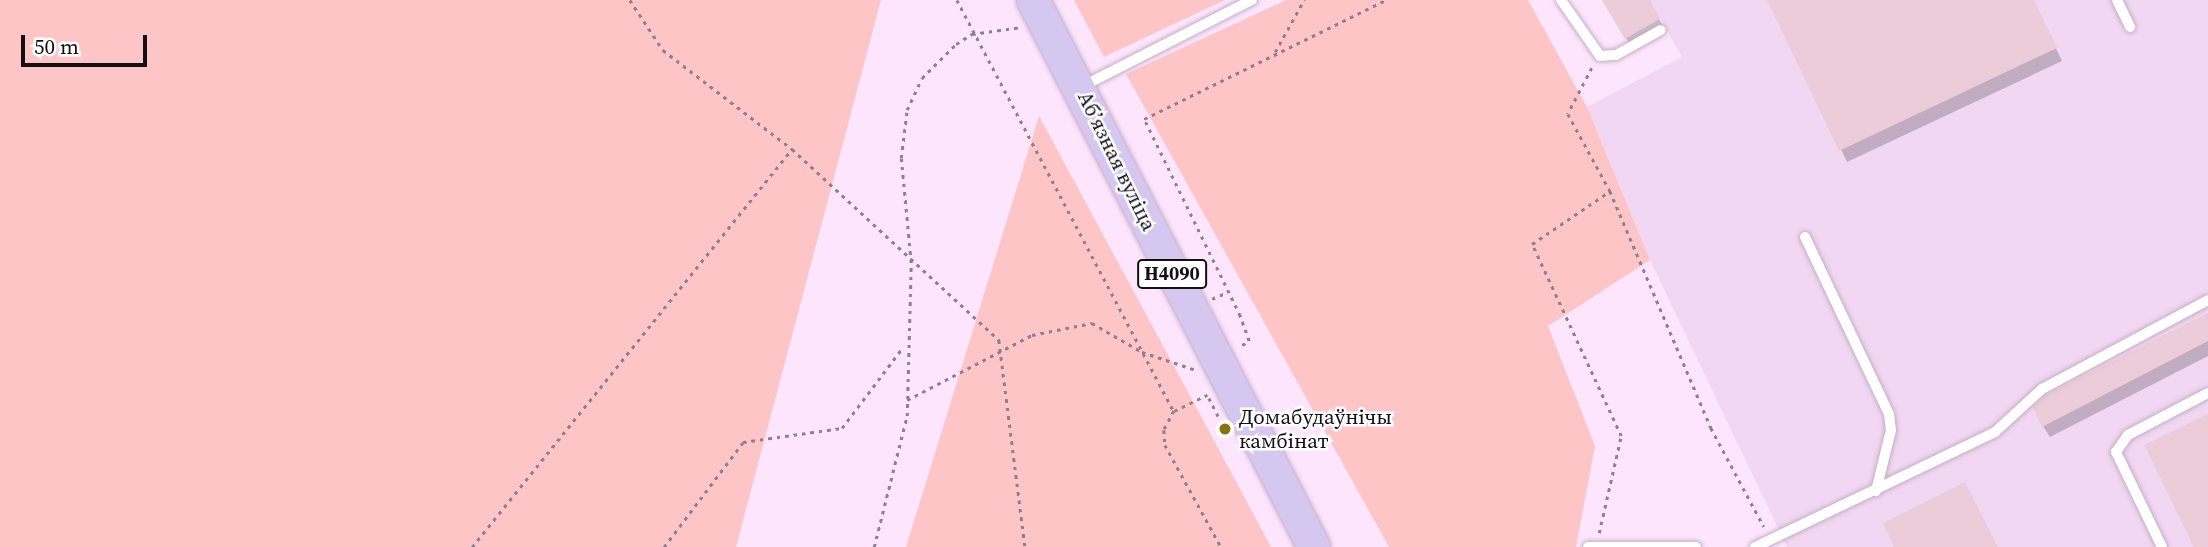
<!DOCTYPE html>
<meta charset="utf-8">
<style>
body{margin:0}
#map{position:relative;width:2208px;height:547px;overflow:hidden;background:#fde6fd;font-family:"Source Serif 4",serif}
div>[style]{position:absolute}
.built>*{inset:0;background:#f2d7f3}
.green>*{inset:0;background:#fec5c6}
.shadow>*{inset:0;background:#0003}
.building>*{inset:0;background:#ebccd8}
.path>*{height:2.5px;margin-top:-1.25px;transform-origin:0;background:repeating-linear-gradient(90deg,#8e7e8e 0 3.5px,transparent 0 8.5px)}
.roads{filter:drop-shadow(0 0 2px #c4aec4) drop-shadow(0 0 2px #c4aec4)}
.lane>*{height:10px;margin:-5px;padding:0 5px;transform-origin:5px;border-radius:5px;background:#fff}
.primary>*{height:32px;margin:-16px;padding:0 16px;transform-origin:16px;border-radius:16px;background:#d5c7ef}
.dots>*{width:19px;height:19px;translate:-50% -50%;box-sizing:border-box;border:4px solid #fff;border-radius:50%}
span{translate:-50% -50%;white-space:nowrap;text-align:center;line-height:1.15;-webkit-text-stroke:5px #fff;paint-order:stroke}
.shield-label span{padding:2px 5px;background:#fff;border:2px solid;border-radius:5px;-webkit-text-stroke-width:0}
.shield-label{font-size:19px;color:#150e15;font-weight:700}
.street-label{font-size:21px;color:#150e15}
.poi-label{font-size:21px;color:#150e15}
.left{translate:0 -50%;text-align:left}
.scale{position:absolute;left:21px;top:35px;width:126px;height:32px;box-sizing:border-box;border:4px solid #150e15;border-top:0;padding-left:9px;font-size:21px;line-height:24px;white-space:nowrap;color:#150e15;-webkit-text-stroke:5px #fff;paint-order:stroke}
</style>
<div id="map">
<div class="built">
<div style="clip-path:polygon(1602px 0,2208px 0,2208px 547px,1787px 547px,1650px 260px,1587px 107px,1682px 57px,1660px 19px,1625px 39px)"></div>
</div>
<div class="green">
<div style="clip-path:polygon(0 0,881px 0,736px 547px,0 547px)"></div>
<div style="clip-path:polygon(1074px 0,1225px 0,1104px 57px,1107px 63px)"></div>
<div style="clip-path:polygon(1286px 0,1528px 0,1587px 107px,1650px 260px,1548px 326px,1595px 446px,1576px 547px,1389px 547px,1126px 74px)"></div>
<div style="clip-path:polygon(1039px 116px,1195px 405px,1271px 547px,906px 547px)"></div>
</div>
<div class="shadow">
<div style="clip-path:polygon(1604px 0,1648px 0,1666px 31px,1633px 50px)"></div>
<div style="clip-path:polygon(1769px 0,2033px 0,2062px 61px,1847px 162px)"></div>
<div style="clip-path:polygon(2208px 315px,2208px 356px,2050px 437px,2043px 426px)"></div>
</div>
<div class="building">
<div style="clip-path:polygon(1602px 0,1650px 0,1660px 19px,1625px 39px)"></div>
<div style="clip-path:polygon(1767px 0,2034px 0,2057px 48px,1839px 151px)"></div>
<div style="clip-path:polygon(2208px 313px,2208px 341px,2042px 427px,2033px 408px,2046px 395px)"></div>
<div style="clip-path:polygon(2208px 414px,2208px 547px,2194px 547px,2144px 445px)"></div>
<div style="clip-path:polygon(1965px 482px,1998px 547px,1894px 547px,1883px 523px)"></div>
</div>
<div class="path">
<div style="left:630px;top:0;width:60px;rotate:56.6deg"></div>
<div style="left:663px;top:50px;width:163px;rotate:37.5deg"></div>
<div style="left:792px;top:149px;width:282px;rotate:42.7deg"></div>
<div style="left:999px;top:340px;width:209px;rotate:82.8deg"></div>
<div style="left:957px;top:0;width:465px;rotate:62.2deg"></div>
<div style="left:1174px;top:411px;width:37px;rotate:-26deg"></div>
<div style="left:1275px;top:52px;width:60px;rotate:-60.9deg"></div>
<div style="left:1592px;top:68px;width:52px;rotate:117.6deg"></div>
<div style="left:1568px;top:114px;width:88px;rotate:61.4deg"></div>
<div style="left:1610px;top:191px;width:258px;rotate:66.9deg"></div>
<div style="left:1711px;top:428px;width:112px;rotate:61.8deg"></div>
<div style="left:1212px;top:299px;width:17px;rotate:-24deg"></div>
<div style="left:1242px;top:345px;width:8px;rotate:-30deg"></div>
<div style="left:1249px;top:341px;width:27px;rotate:-110deg"></div>
<div style="left:1240px;top:316px;width:219px;rotate:-116deg"></div>
<div style="left:1144px;top:119px;width:270px;rotate:-26.2deg"></div>
<div style="left:1209px;top:398px;width:25px;rotate:63deg"></div>
<div style="left:907px;top:400px;width:141px;rotate:-27.5deg"></div>
<div style="left:1032px;top:335px;width:61px;rotate:-11.3deg"></div>
<div style="left:1092px;top:323px;width:58px;rotate:30.1deg"></div>
<div style="left:1142px;top:352px;width:57px;rotate:18.4deg"></div>
<div style="left:1174px;top:411px;width:21px;rotate:118deg"></div>
<div style="left:1164px;top:430px;width:15px;rotate:86deg"></div>
<div style="left:1165px;top:445px;width:116px;rotate:61.2deg"></div>
<div style="left:1599px;top:533px;width:99px;rotate:-77.2deg"></div>
<div style="left:1621px;top:436px;width:212px;rotate:-114.9deg"></div>
<div style="left:1532px;top:244px;width:94px;rotate:-34.2deg"></div>
<div style="left:472px;top:547px;width:511px;rotate:-51.2deg"></div>
<div style="left:664px;top:547px;width:131px;rotate:-53deg"></div>
<div style="left:743px;top:442px;width:100px;rotate:-8deg"></div>
<div style="left:842px;top:428px;width:101px;rotate:-53deg"></div>
<div style="left:874px;top:547px;width:135px;rotate:-75.9deg"></div>
<div style="left:907px;top:416px;width:153px;rotate:-88.5deg"></div>
<div style="left:911px;top:263px;width:105px;rotate:-95.4deg"></div>
<div style="left:901px;top:158px;width:48px;rotate:-82.9deg"></div>
<div style="left:907px;top:110px;width:35px;rotate:-65deg"></div>
<div style="left:922px;top:78px;width:48px;rotate:-45deg"></div>
<div style="left:956px;top:44px;width:19px;rotate:-32deg"></div>
<div style="left:972px;top:34px;width:50px;rotate:-8deg"></div>
</div>
<div class="roads">
<div class="lane">
<div style="left:1561px;top:0;width:68px;rotate:55.1deg"></div>
<div style="left:1600px;top:56px;width:16px;rotate:-4deg"></div>
<div style="left:1616px;top:55px;width:51px;rotate:-29.1deg"></div>
<div style="left:2117px;top:0;width:30px;rotate:64deg"></div>
<div style="left:1081px;top:87px;width:192px;rotate:-27deg"></div>
<div style="left:1805px;top:237px;width:196px;rotate:64.6deg"></div>
<div style="left:1889px;top:414px;width:16px;rotate:83deg"></div>
<div style="left:1891px;top:430px;width:63px;rotate:103.8deg"></div>
<div style="left:1588px;top:547px;width:108px"></div>
<div style="left:1755px;top:547px;width:266px;rotate:-25.6deg"></div>
<div style="left:1995px;top:432px;width:64px;rotate:-42.5deg"></div>
<div style="left:2042px;top:389px;width:188px;rotate:-28.2deg"></div>
<div style="left:2162px;top:547px;width:106px;rotate:-115.8deg"></div>
<div style="left:2116px;top:452px;width:21px;rotate:-55deg"></div>
<div style="left:2128px;top:435px;width:90px;rotate:-27.7deg"></div>
</div>
<div class="primary">
<div style="left:1033px;top:0;width:615px;rotate:62.81deg"></div>
</div>
</div>
<div class="dots">
<div style="left:1225px;top:429px;background:#877112"></div>
</div>
<div class="shield-label">
<span style="left:1172px;top:274px">Н4090</span>
</div>
<div class="street-label">
<span style="left:1117px;top:161px;rotate:64deg">Абʼязная вуліца</span>
</div>
<div class="poi-label">
<span class="left" style="left:1239px;top:429px">Домабудаўнічы<br>камбінат</span>
</div>
<div class="scale">50 m</div>
</div>
